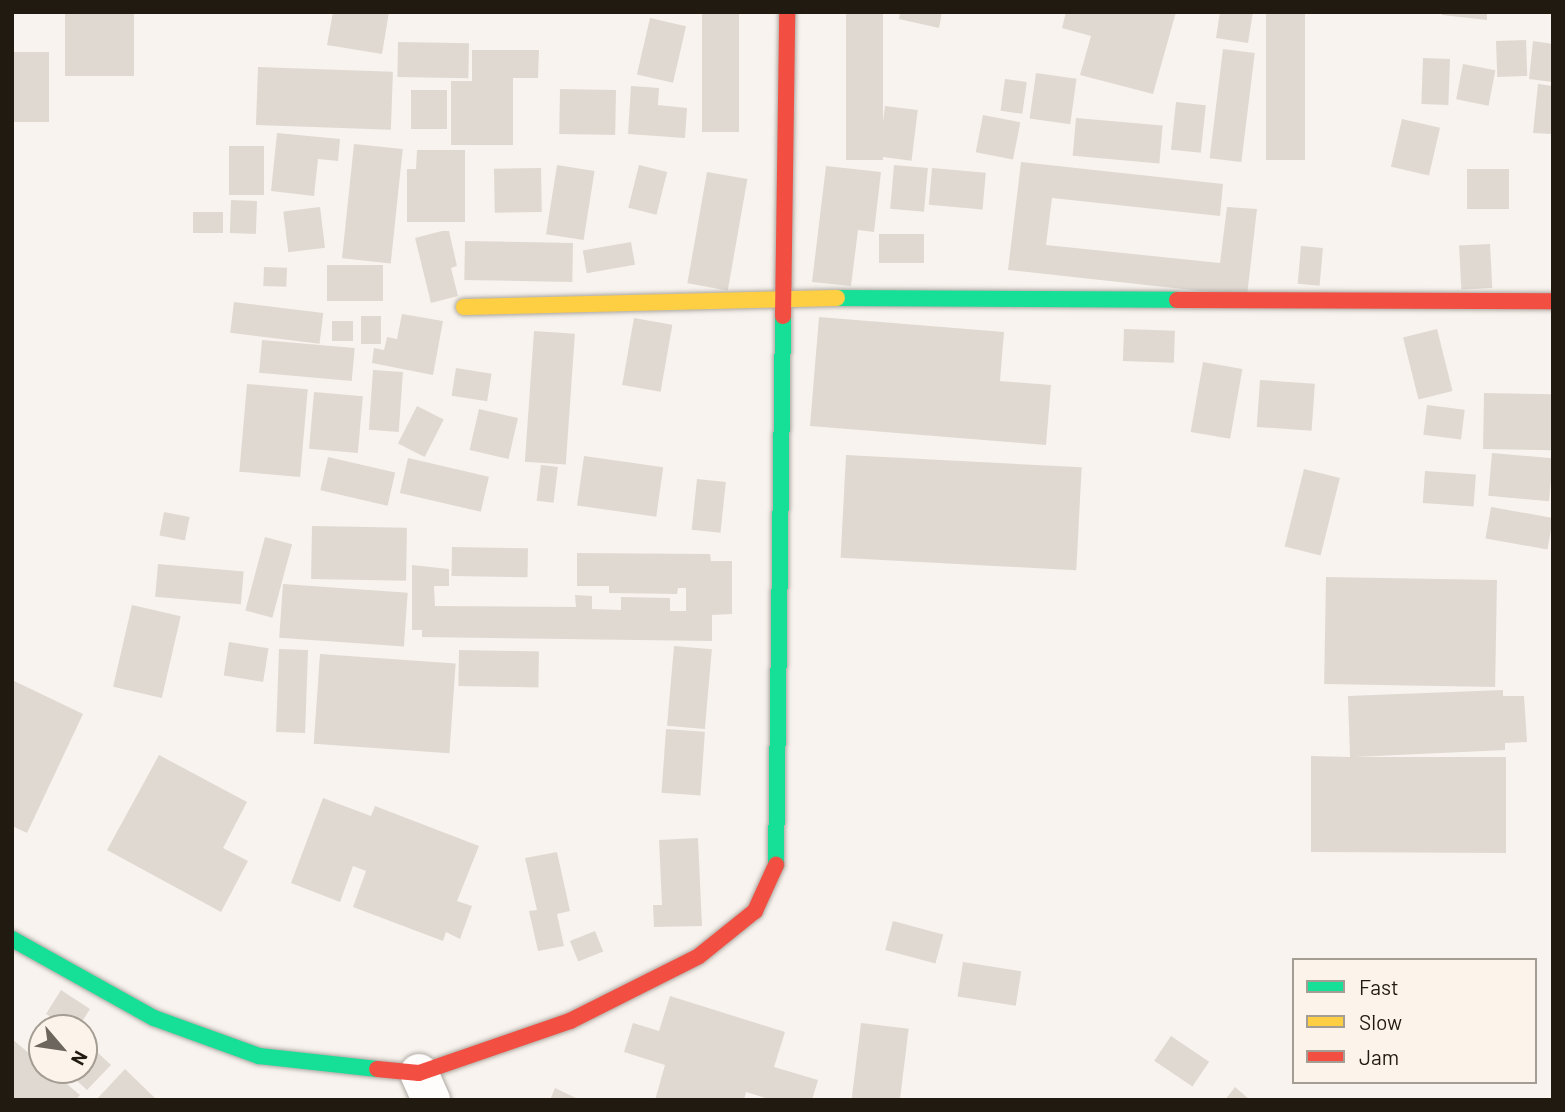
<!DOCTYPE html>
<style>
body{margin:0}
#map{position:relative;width:1565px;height:1112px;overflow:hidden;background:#f8f3ee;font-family:Barlow,sans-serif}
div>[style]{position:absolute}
.building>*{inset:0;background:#e0d9d2;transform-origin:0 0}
.roads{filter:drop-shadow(0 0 2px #ada8a1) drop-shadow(0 0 2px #ada8a1)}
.street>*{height:38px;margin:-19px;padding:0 19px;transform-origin:19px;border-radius:19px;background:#fefdfc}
.fast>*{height:16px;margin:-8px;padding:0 8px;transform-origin:8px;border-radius:8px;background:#16e098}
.slow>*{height:16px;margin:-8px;padding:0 8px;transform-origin:8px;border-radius:8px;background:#ffcf43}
.jam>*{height:16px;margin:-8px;padding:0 8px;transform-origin:8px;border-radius:8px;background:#f24e42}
span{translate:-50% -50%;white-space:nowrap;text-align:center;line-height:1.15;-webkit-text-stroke:6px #fcf4ea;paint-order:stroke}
.frame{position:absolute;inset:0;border:14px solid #211a11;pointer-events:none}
.legend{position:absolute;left:1292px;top:958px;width:245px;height:126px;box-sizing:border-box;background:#fcf4ea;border:2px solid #a49d93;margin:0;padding:9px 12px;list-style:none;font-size:21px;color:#211a11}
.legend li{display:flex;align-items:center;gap:14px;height:35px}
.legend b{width:35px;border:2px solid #a49d93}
.north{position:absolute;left:28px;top:1014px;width:70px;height:70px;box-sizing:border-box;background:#fcf4ea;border:2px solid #a49d93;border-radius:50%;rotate:119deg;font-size:19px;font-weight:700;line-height:28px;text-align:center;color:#211a11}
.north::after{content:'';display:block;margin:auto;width:24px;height:32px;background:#6c665e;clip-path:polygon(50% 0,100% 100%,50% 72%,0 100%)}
</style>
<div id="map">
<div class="building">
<div style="left:65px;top:12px;width:69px;height:64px"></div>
<div style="clip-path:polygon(333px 12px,389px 12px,382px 54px,327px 45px)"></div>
<div style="left:702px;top:12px;width:37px;height:120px"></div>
<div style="left:846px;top:12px;width:37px;height:148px"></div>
<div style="clip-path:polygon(900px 12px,942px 12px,939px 28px,899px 19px)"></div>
<div style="clip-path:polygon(1066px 12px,1176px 12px,1153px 94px,1080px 75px,1091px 36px,1062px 28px)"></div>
<div style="clip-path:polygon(1220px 12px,1253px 12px,1248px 43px,1216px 38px)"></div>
<div style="left:1266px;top:12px;width:39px;height:148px"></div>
<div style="clip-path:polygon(1442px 12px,1487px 12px,1487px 20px,1442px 15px)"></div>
<div style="left:650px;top:18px;width:37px;height:58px;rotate:13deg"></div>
<div style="left:1526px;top:40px;width:36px;height:30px;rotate:88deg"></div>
<div style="clip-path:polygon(1533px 41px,1553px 44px,1553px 82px,1529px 79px)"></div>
<div style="left:398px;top:42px;width:71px;height:35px;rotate:1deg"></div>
<div style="left:1223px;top:49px;width:32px;height:110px;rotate:7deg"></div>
<div style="clip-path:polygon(472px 50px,539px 50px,538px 78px,513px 78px,513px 145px,451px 145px,451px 81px,472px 81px)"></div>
<div style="left:12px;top:52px;width:37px;height:70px"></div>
<div style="left:1423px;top:58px;width:27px;height:46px;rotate:2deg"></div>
<div style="left:1463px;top:64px;width:33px;height:36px;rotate:11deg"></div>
<div style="left:258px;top:67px;width:135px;height:58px;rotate:2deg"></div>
<div style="left:1036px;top:73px;width:41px;height:46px;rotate:8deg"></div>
<div style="left:1005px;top:79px;width:22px;height:32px;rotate:8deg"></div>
<div style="clip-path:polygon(1538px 84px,1553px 86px,1553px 134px,1533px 133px)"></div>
<div style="clip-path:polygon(631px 86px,659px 88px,658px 105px,687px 108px,685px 138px,628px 134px)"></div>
<div style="left:560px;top:89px;width:56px;height:45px;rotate:1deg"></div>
<div style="left:411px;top:90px;width:36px;height:39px"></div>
<div style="left:1176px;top:102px;width:30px;height:48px;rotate:6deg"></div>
<div style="left:885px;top:106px;width:33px;height:51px;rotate:7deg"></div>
<div style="left:983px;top:115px;width:38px;height:38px;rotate:11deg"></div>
<div style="left:1076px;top:118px;width:87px;height:38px;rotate:5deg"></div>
<div style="left:1402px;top:119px;width:39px;height:49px;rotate:13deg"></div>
<div style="clip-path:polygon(277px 133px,340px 139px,338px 161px,318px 159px,314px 196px,271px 191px)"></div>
<div style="left:354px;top:144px;width:49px;height:115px;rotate:6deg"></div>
<div style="left:229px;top:146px;width:35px;height:49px"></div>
<div style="clip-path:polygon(417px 150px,465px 150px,465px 222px,407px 222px,407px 169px,416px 169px)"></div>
<div style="clip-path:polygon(1021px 162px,1223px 184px,1220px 216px,1052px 198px,1046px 245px,1220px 263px,1227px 207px,1257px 209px,1247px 296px,1008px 270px)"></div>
<div style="left:557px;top:165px;width:38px;height:70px;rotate:9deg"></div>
<div style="left:639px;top:165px;width:29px;height:44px;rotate:14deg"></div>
<div style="left:894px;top:165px;width:34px;height:44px;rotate:5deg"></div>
<div style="clip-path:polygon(826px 166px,881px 172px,874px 232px,858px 230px,851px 286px,812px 282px)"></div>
<div style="left:541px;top:168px;width:44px;height:47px;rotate:89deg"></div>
<div style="left:932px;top:168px;width:54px;height:37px;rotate:5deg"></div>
<div style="left:1467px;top:169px;width:42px;height:40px"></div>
<div style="left:707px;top:172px;width:41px;height:113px;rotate:10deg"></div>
<div style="left:257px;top:201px;width:33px;height:26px;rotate:92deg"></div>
<div style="left:320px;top:207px;width:41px;height:37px;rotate:83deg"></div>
<div style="left:193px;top:212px;width:30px;height:21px"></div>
<div style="clip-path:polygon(442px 231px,449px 231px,457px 266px,451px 268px,458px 296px,431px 303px,415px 238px)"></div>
<div style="left:924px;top:234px;width:29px;height:45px;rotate:90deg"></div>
<div style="left:465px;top:241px;width:108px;height:39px;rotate:1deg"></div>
<div style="left:631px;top:242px;width:23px;height:49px;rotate:80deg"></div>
<div style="left:1490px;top:244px;width:44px;height:31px;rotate:87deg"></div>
<div style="left:1301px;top:246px;width:22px;height:38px;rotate:5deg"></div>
<div style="left:383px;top:265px;width:36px;height:56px;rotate:90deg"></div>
<div style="left:264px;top:267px;width:23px;height:19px;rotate:2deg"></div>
<div style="left:234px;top:302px;width:90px;height:31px;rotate:7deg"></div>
<div style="clip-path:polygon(402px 314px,443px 321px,433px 375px,372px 363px,374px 348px,384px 350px,387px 337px,397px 339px)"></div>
<div style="left:361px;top:316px;width:20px;height:28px"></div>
<div style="clip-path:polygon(819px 317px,1004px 332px,1000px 381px,1051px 385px,1046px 445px,810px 426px)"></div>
<div style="left:634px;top:318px;width:39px;height:68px;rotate:10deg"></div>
<div style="left:332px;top:321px;width:21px;height:20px"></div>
<div style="left:1124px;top:329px;width:51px;height:32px;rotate:2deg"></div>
<div style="left:1437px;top:329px;width:64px;height:35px;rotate:76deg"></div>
<div style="left:534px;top:331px;width:41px;height:131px;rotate:4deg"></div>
<div style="left:262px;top:340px;width:93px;height:33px;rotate:5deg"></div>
<div style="left:1203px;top:362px;width:40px;height:71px;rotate:10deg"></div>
<div style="left:456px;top:368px;width:36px;height:28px;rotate:9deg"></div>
<div style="left:373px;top:370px;width:30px;height:60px;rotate:4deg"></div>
<div style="left:1260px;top:380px;width:55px;height:47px;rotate:4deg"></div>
<div style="left:247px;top:384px;width:61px;height:88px;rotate:5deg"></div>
<div style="left:314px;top:392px;width:49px;height:57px;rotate:5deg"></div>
<div style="left:1484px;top:393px;width:69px;height:56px;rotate:1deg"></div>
<div style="left:1427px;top:405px;width:38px;height:30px;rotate:7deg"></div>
<div style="left:417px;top:406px;width:30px;height:42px;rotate:27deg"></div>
<div style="left:479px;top:409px;width:40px;height:42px;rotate:13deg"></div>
<div style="left:1492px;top:453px;width:61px;height:43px;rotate:5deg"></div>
<div style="left:846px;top:455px;width:236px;height:103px;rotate:3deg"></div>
<div style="left:584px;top:456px;width:80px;height:50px;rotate:8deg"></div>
<div style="left:328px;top:457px;width:69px;height:34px;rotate:13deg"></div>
<div style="left:408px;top:458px;width:83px;height:36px;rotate:13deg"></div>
<div style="left:541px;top:465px;width:17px;height:36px;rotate:7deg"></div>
<div style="left:1304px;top:469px;width:37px;height:80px;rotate:14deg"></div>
<div style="left:1425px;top:471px;width:51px;height:32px;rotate:4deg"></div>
<div style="left:697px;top:479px;width:29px;height:51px;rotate:6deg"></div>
<div style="left:1491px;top:507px;width:63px;height:32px;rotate:10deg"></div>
<div style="left:164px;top:512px;width:26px;height:24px;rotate:11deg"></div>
<div style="left:312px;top:526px;width:95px;height:53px;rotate:1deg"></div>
<div style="left:265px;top:537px;width:28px;height:76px;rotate:15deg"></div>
<div style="left:452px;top:547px;width:76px;height:29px;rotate:1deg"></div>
<div style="clip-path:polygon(577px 553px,710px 554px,711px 561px,732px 561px,732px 614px,712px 615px,712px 641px,422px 637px,422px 630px,412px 630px,412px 565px,449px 569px,449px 586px,434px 586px,435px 606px,576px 607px,575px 595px,592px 596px,592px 609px,621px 610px,621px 597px,670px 598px,670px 611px,686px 611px,686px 588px,678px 588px,677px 594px,609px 593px,609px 586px,577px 586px)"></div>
<div style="left:158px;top:564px;width:86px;height:33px;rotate:5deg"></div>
<div style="left:1326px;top:577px;width:171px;height:107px;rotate:1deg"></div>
<div style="left:283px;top:584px;width:125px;height:54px;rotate:4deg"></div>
<div style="left:132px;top:605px;width:50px;height:84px;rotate:13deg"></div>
<div style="left:229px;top:642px;width:40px;height:34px;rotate:9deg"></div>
<div style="left:674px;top:646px;width:38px;height:80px;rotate:5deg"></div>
<div style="left:279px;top:649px;width:29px;height:83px;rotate:2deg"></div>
<div style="left:459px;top:650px;width:80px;height:36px;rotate:1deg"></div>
<div style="left:320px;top:654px;width:136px;height:90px;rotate:4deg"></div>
<div style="clip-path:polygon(12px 680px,83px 714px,27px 833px,12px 826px)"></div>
<div style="clip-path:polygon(1503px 690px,1503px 696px,1524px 696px,1527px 742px,1505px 743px,1505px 750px,1355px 757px,1506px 757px,1506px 853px,1311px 852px,1311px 756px,1350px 757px,1348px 696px)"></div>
<div style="left:666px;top:729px;width:39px;height:64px;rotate:4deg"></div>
<div style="clip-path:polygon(159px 755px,247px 802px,223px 848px,248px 861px,221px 912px,107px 850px)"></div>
<div style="clip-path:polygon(323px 798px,371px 816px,375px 806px,479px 846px,457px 901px,472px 906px,460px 939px,446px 932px,443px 941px,353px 907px,366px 871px,353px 866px,340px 902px,291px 883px)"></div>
<div style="clip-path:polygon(698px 838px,702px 926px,654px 927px,653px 905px,662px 905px,659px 840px)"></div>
<div style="clip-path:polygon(557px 852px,570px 911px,557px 914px,564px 946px,538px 951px,529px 911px,537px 910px,525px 858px)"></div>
<div style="left:893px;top:921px;width:52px;height:30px;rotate:15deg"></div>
<div style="left:595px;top:931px;width:22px;height:27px;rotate:68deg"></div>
<div style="left:963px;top:962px;width:59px;height:35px;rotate:9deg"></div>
<div style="clip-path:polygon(61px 990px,90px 1009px,78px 1028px,69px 1028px,46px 1014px)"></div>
<div style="clip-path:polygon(670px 996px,785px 1032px,774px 1067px,818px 1080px,812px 1100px,772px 1100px,746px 1092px,744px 1100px,655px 1100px,665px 1065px,624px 1052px,633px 1023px,659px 1031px)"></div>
<div style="left:861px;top:1023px;width:48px;height:78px;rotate:7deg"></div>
<div style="left:1171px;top:1036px;width:46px;height:30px;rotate:34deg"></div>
<div style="clip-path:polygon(12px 1039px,42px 1064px,42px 1070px,50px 1070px,80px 1095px,76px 1100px,12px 1100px)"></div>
<div style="clip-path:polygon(84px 1040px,111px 1065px,87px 1090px,65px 1070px,84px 1070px)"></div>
<div style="clip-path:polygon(125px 1069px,157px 1100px,96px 1100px)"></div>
<div style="clip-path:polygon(1235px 1087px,1250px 1100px,1225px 1100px)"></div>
<div style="clip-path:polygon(555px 1088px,580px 1100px,550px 1100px)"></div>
</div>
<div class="roads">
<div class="street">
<div style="left:419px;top:1073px;width:30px;rotate:66deg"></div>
</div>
<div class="fast">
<div style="left:837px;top:298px;width:340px;rotate:0.3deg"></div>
<div style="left:776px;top:865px;width:549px;rotate:-89.27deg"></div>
<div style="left:12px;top:939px;width:162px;rotate:29.1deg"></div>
<div style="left:154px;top:1018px;width:112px;rotate:19.9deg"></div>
<div style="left:259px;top:1056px;width:119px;rotate:6.3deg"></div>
</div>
<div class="slow">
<div style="left:464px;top:307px;width:373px;rotate:-1.4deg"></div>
</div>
<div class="jam">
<div style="left:1177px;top:300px;width:376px;rotate:0.2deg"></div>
<div style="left:783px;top:316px;width:304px;rotate:-89.2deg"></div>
<div style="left:377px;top:1069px;width:42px;rotate:5.4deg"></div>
<div style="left:419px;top:1073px;width:160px;rotate:-19deg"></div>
<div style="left:570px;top:1021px;width:144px;rotate:-26.7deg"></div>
<div style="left:699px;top:956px;width:72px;rotate:-38.8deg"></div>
<div style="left:755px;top:911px;width:51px;rotate:-65.5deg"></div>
</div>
</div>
<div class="frame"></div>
<ul class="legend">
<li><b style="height:9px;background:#16e098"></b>Fast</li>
<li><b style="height:9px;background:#ffcf43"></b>Slow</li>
<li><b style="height:9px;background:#f24e42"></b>Jam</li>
</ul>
<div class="north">N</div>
</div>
